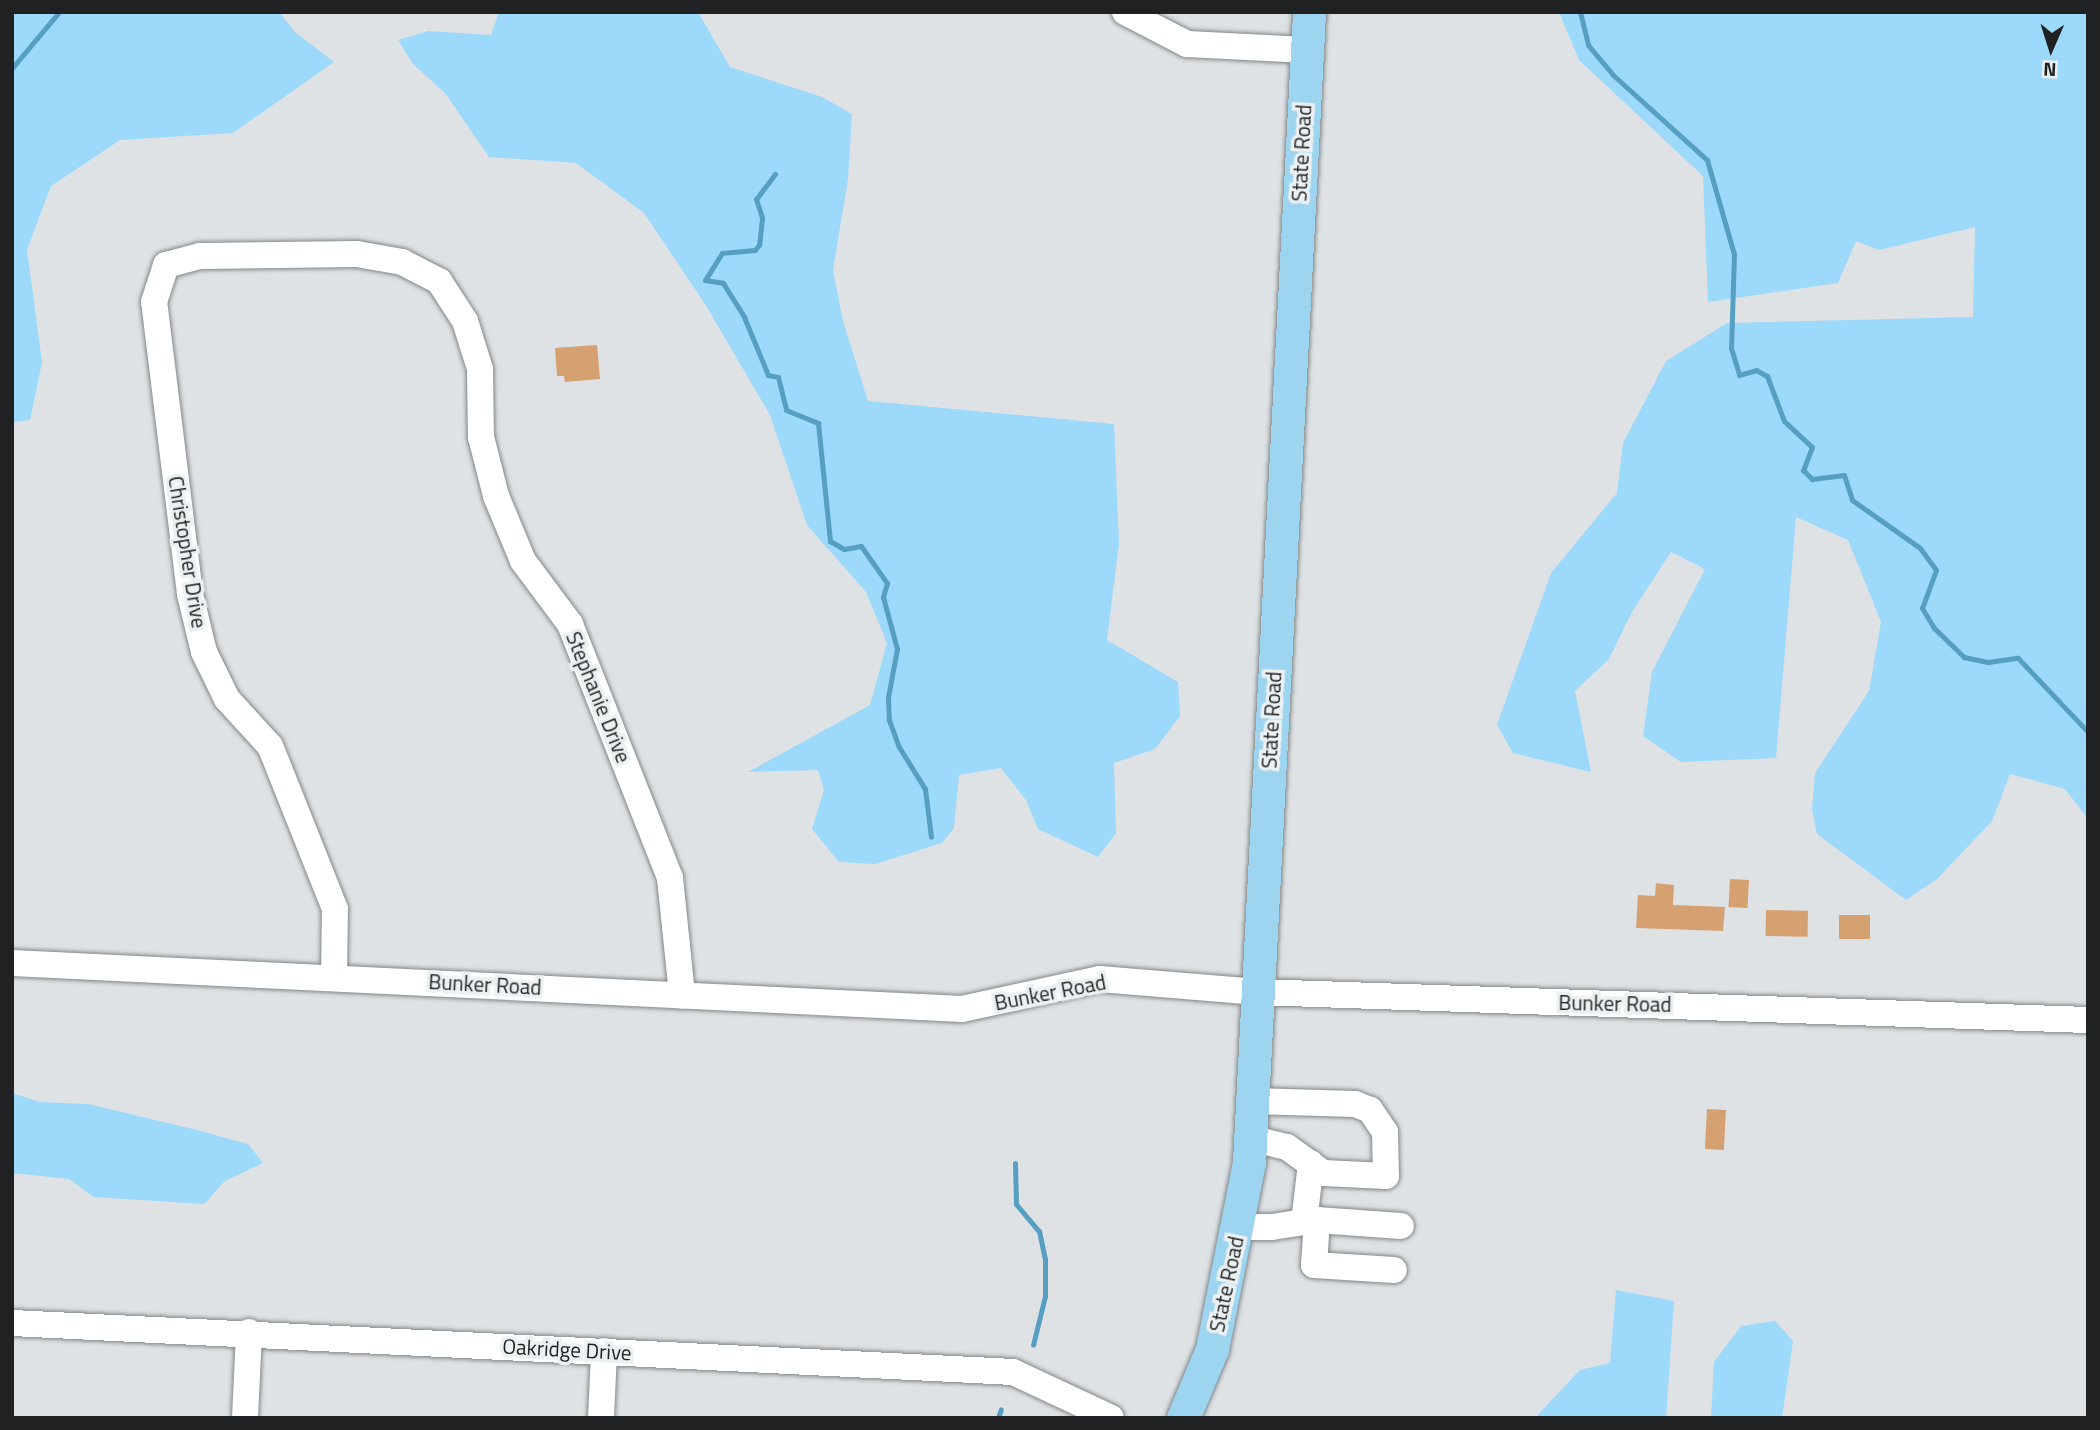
<!DOCTYPE html>
<style>
body{margin:0}
#map{position:relative;width:2100px;height:1430px;overflow:hidden;background:#dee2e5;font-family:"Titillium Web",sans-serif}
div>[style]{position:absolute}
.green>*{inset:0;background:#9cd9fa}
.stream>*{height:5px;margin:-2.5px;padding:0 2.5px;transform-origin:2.5px;border-radius:2.5px;background:#569ec2}
.building>*{inset:0;background:#d5a170;transform-origin:0 0}
.roads{filter:drop-shadow(0 0 2px #828789) drop-shadow(0 0 2px #828789)}
.minor>*{height:26px;margin:-13px;padding:0 13px;transform-origin:13px;border-radius:13px;background:#fff}
.major>*{height:33px;margin:-16.5px;padding:0 16.5px;transform-origin:16.5px;border-radius:16.5px;background:#9dd5f1}
span{translate:-50% -50%;white-space:nowrap;text-align:center;line-height:1.15;-webkit-text-stroke:7px #ebf0f2;paint-order:stroke}
.street-label{font-size:21px;color:#1f2122}
.frame{position:absolute;inset:0;border:14px solid #1f2122;pointer-events:none}
.north{position:absolute;left:2016px;top:14px;width:70px;height:70px;-webkit-text-stroke:5px #ebf0f2;paint-order:stroke;rotate:183deg;font-size:19px;font-weight:700;line-height:28px;text-align:center;color:#1f2122}
.north::after{content:'';display:block;margin:auto;width:24px;height:32px;background:#1f2122;clip-path:polygon(50% 0,100% 100%,50% 72%,0 100%)}
</style>
<div id="map">
<div class="green">
<div style="clip-path:polygon(12px 12px,279px 12px,295px 32px,334px 62px,233px 133px,120px 140px,51px 186px,27px 250px,42px 362px,30px 420px,12px 422px)"></div>
<div style="clip-path:polygon(499px 12px,698px 12px,730px 67px,822px 97px,852px 114px,848px 179px,833px 270px,843px 321px,868px 401px,1114px 424px,1119px 544px,1107px 640px,1178px 682px,1180px 716px,1155px 749px,1114px 763px,1116px 833px,1098px 857px,1038px 829px,1026px 800px,1001px 768px,959px 775px,954px 828px,942px 843px,875px 864px,839px 862px,812px 829px,824px 790px,818px 770px,748px 772px,870px 705px,887px 643px,866px 592px,807px 525px,770px 415px,705px 304px,644px 213px,576px 163px,489px 157px,445px 93px,413px 64px,398px 40px,428px 31px,491px 35px)"></div>
<div style="clip-path:polygon(1559px 12px,2088px 12px,2088px 819px,2065px 789px,2010px 774px,1992px 821px,1937px 879px,1906px 900px,1817px 834px,1812px 809px,1815px 773px,1869px 691px,1881px 622px,1848px 540px,1796px 517px,1776px 758px,1681px 762px,1643px 736px,1652px 672px,1705px 569px,1671px 552px,1632px 612px,1609px 659px,1575px 691px,1591px 772px,1513px 753px,1497px 725px,1551px 573px,1617px 493px,1623px 443px,1666px 361px,1727px 323px,1973px 317px,1975px 227px,1879px 250px,1856px 241px,1838px 283px,1708px 302px,1703px 176px,1579px 60px)"></div>
<div style="clip-path:polygon(12px 1093px,40px 1102px,88px 1104px,197px 1130px,248px 1144px,263px 1163px,225px 1181px,204px 1204px,94px 1197px,69px 1179px,12px 1173px)"></div>
<div style="clip-path:polygon(1616px 1290px,1674px 1301px,1666px 1418px,1535px 1418px,1580px 1370px,1610px 1363px)"></div>
<div style="clip-path:polygon(1775px 1321px,1793px 1341px,1782px 1418px,1711px 1418px,1714px 1362px,1741px 1326px)"></div>
</div>
<div class="stream">
<div style="left:1580px;top:12px;width:34px;rotate:76deg"></div>
<div style="left:1588px;top:45px;width:39px;rotate:50deg"></div>
<div style="left:1613px;top:75px;width:127px;rotate:42.1deg"></div>
<div style="left:1707px;top:160px;width:98px;rotate:74deg"></div>
<div style="left:1734px;top:254px;width:94px;rotate:91.8deg"></div>
<div style="left:1731px;top:348px;width:28px;rotate:73deg"></div>
<div style="left:1739px;top:375px;width:18px;rotate:-16deg"></div>
<div style="left:1756px;top:370px;width:13px;rotate:29deg"></div>
<div style="left:1767px;top:376px;width:48px;rotate:69.3deg"></div>
<div style="left:1784px;top:421px;width:38px;rotate:43deg"></div>
<div style="left:1812px;top:447px;width:25px;rotate:111deg"></div>
<div style="left:1803px;top:470px;width:13px;rotate:45deg"></div>
<div style="left:1812px;top:479px;width:32px;rotate:-7deg"></div>
<div style="left:1844px;top:475px;width:26px;rotate:72deg"></div>
<div style="left:1852px;top:500px;width:83px;rotate:35.2deg"></div>
<div style="left:1920px;top:548px;width:27px;rotate:54deg"></div>
<div style="left:1936px;top:570px;width:40px;rotate:110.2deg"></div>
<div style="left:1922px;top:608px;width:23px;rotate:59deg"></div>
<div style="left:1934px;top:628px;width:42px;rotate:44deg"></div>
<div style="left:1964px;top:657px;width:25px;rotate:12deg"></div>
<div style="left:1988px;top:662px;width:30px;rotate:-8deg"></div>
<div style="left:2018px;top:658px;width:102px;rotate:46.6deg"></div>
<div style="left:12px;top:68px;width:73px;rotate:-50deg"></div>
<div style="left:775px;top:174px;width:31px;rotate:127deg"></div>
<div style="left:756px;top:199px;width:20px;rotate:72deg"></div>
<div style="left:762px;top:218px;width:27px;rotate:96deg"></div>
<div style="left:759px;top:245px;width:6px;rotate:129deg"></div>
<div style="left:755px;top:250px;width:33px;rotate:175deg"></div>
<div style="left:722px;top:253px;width:32px;rotate:122deg"></div>
<div style="left:705px;top:280px;width:18px;rotate:9deg"></div>
<div style="left:723px;top:283px;width:40px;rotate:58deg"></div>
<div style="left:744px;top:317px;width:63px;rotate:67.5deg"></div>
<div style="left:768px;top:375px;width:10px;rotate:11deg"></div>
<div style="left:778px;top:377px;width:34px;rotate:76deg"></div>
<div style="left:786px;top:410px;width:35px;rotate:22deg"></div>
<div style="left:818px;top:423px;width:119px;rotate:84.2deg"></div>
<div style="left:830px;top:541px;width:16px;rotate:30deg"></div>
<div style="left:844px;top:549px;width:17px;rotate:-10deg"></div>
<div style="left:861px;top:546px;width:45px;rotate:54.9deg"></div>
<div style="left:887px;top:583px;width:15px;rotate:106deg"></div>
<div style="left:883px;top:597px;width:54px;rotate:74.9deg"></div>
<div style="left:897px;top:649px;width:49px;rotate:100.6deg"></div>
<div style="left:888px;top:697px;width:23px;rotate:88deg"></div>
<div style="left:889px;top:720px;width:29px;rotate:70deg"></div>
<div style="left:899px;top:747px;width:49px;rotate:58.2deg"></div>
<div style="left:925px;top:789px;width:48px;rotate:82.9deg"></div>
<div style="left:1015px;top:1163px;width:41px;rotate:88.6deg"></div>
<div style="left:1016px;top:1204px;width:35px;rotate:50deg"></div>
<div style="left:1039px;top:1231px;width:29px;rotate:78deg"></div>
<div style="left:1045px;top:1259px;width:37px;rotate:90deg"></div>
<div style="left:1045px;top:1296px;width:50px;rotate:103.8deg"></div>
<div style="left:998px;top:1418px;width:9px;rotate:-72deg"></div>
</div>
<div class="building">
<div style="clip-path:polygon(597px 345px,600px 379px,565px 382px,564px 376px,557px 376px,555px 348px)"></div>
<div style="left:1730px;top:879px;width:19px;height:28px;rotate:3deg"></div>
<div style="clip-path:polygon(1656px 883px,1674px 885px,1673px 905px,1725px 907px,1723px 931px,1636px 928px,1638px 895px,1655px 896px)"></div>
<div style="left:1766px;top:910px;width:42px;height:26px;rotate:1deg"></div>
<div style="left:1870px;top:915px;width:24px;height:31px;rotate:90deg"></div>
<div style="left:1707px;top:1109px;width:19px;height:40px;rotate:3deg"></div>
</div>
<div class="roads">
<div class="minor">
<div style="left:1125px;top:12px;width:70px;rotate:27.3deg"></div>
<div style="left:1187px;top:44px;width:120px;rotate:2.9deg"></div>
<div style="left:12px;top:963px;width:951px;rotate:2.77deg"></div>
<div style="left:962px;top:1009px;width:141px;rotate:-12.3deg"></div>
<div style="left:1100px;top:979px;width:158px;rotate:4.7deg"></div>
<div style="left:1257px;top:992px;width:831px;rotate:1.93deg"></div>
<div style="left:334px;top:977px;width:68px;rotate:-89.2deg"></div>
<div style="left:335px;top:909px;width:175px;rotate:-111.7deg"></div>
<div style="left:270px;top:746px;width:64px;rotate:-132.5deg"></div>
<div style="left:227px;top:699px;width:52px;rotate:-116.1deg"></div>
<div style="left:204px;top:652px;width:60px;rotate:-103.6deg"></div>
<div style="left:190px;top:594px;width:294px;rotate:-97deg"></div>
<div style="left:154px;top:302px;width:39px;rotate:-72deg"></div>
<div style="left:166px;top:265px;width:35px;rotate:-15deg"></div>
<div style="left:200px;top:256px;width:157px;rotate:-0.7deg"></div>
<div style="left:357px;top:254px;width:46px;rotate:10.1deg"></div>
<div style="left:402px;top:262px;width:42px;rotate:27.2deg"></div>
<div style="left:439px;top:281px;width:48px;rotate:57deg"></div>
<div style="left:465px;top:321px;width:50px;rotate:72.6deg"></div>
<div style="left:480px;top:369px;width:68px;rotate:89.2deg"></div>
<div style="left:481px;top:437px;width:61px;rotate:75.7deg"></div>
<div style="left:496px;top:496px;width:70px;rotate:67.4deg"></div>
<div style="left:523px;top:561px;width:79px;rotate:53.3deg"></div>
<div style="left:570px;top:624px;width:273px;rotate:68.5deg"></div>
<div style="left:670px;top:878px;width:118px;rotate:84.1deg"></div>
<div style="left:1250px;top:1138px;width:38px;rotate:14deg"></div>
<div style="left:1287px;top:1147px;width:44px;rotate:35.8deg"></div>
<div style="left:1323px;top:1173px;width:63px;rotate:2.7deg"></div>
<div style="left:1386px;top:1176px;width:44px;rotate:-91.3deg"></div>
<div style="left:1385px;top:1132px;width:27px;rotate:-124deg"></div>
<div style="left:1370px;top:1110px;width:16px;rotate:-158deg"></div>
<div style="left:1355px;top:1104px;width:103px;rotate:-178.3deg"></div>
<div style="left:1317px;top:1220px;width:45px;rotate:93.8deg"></div>
<div style="left:1314px;top:1265px;width:80px;rotate:3.6deg"></div>
<div style="left:1304px;top:1222px;width:59px;rotate:-83.2deg"></div>
<div style="left:1238px;top:1227px;width:34px"></div>
<div style="left:1272px;top:1227px;width:46px;rotate:-8.8deg"></div>
<div style="left:1317px;top:1220px;width:84px;rotate:4.1deg"></div>
<div style="left:12px;top:1323px;width:1002px;rotate:2.8deg"></div>
<div style="left:1013px;top:1372px;width:108px;rotate:25.1deg"></div>
<div style="left:245px;top:1418px;width:86px;rotate:-87.3deg"></div>
<div style="left:601px;top:1418px;width:67px;rotate:-87.4deg"></div>
</div>
<div class="major">
<div style="left:1183px;top:1418px;width:75px;rotate:-67.2deg"></div>
<div style="left:1212px;top:1349px;width:191px;rotate:-78.8deg"></div>
<div style="left:1249px;top:1162px;width:1152px;rotate:-87.01deg"></div>
</div>
</div>
<div class="street-label">
<span style="left:1301px;top:153px;rotate:-87deg">State Road</span>
<span style="left:188px;top:552px;rotate:81deg">Christopher Drive</span>
<span style="left:599px;top:697px;rotate:68deg">Stephanie Drive</span>
<span style="left:1271px;top:720px;rotate:-87deg">State Road</span>
<span style="left:485px;top:984px;rotate:3deg">Bunker Road</span>
<span style="left:1050px;top:992px;rotate:-11deg">Bunker Road</span>
<span style="left:1615px;top:1003px;rotate:1deg">Bunker Road</span>
<span style="left:1226px;top:1284px;rotate:-78deg">State Road</span>
<span style="left:567px;top:1349px;rotate:3deg">Oakridge Drive</span>
</div>
<div class="frame"></div>
<div class="north">N</div>
</div>
